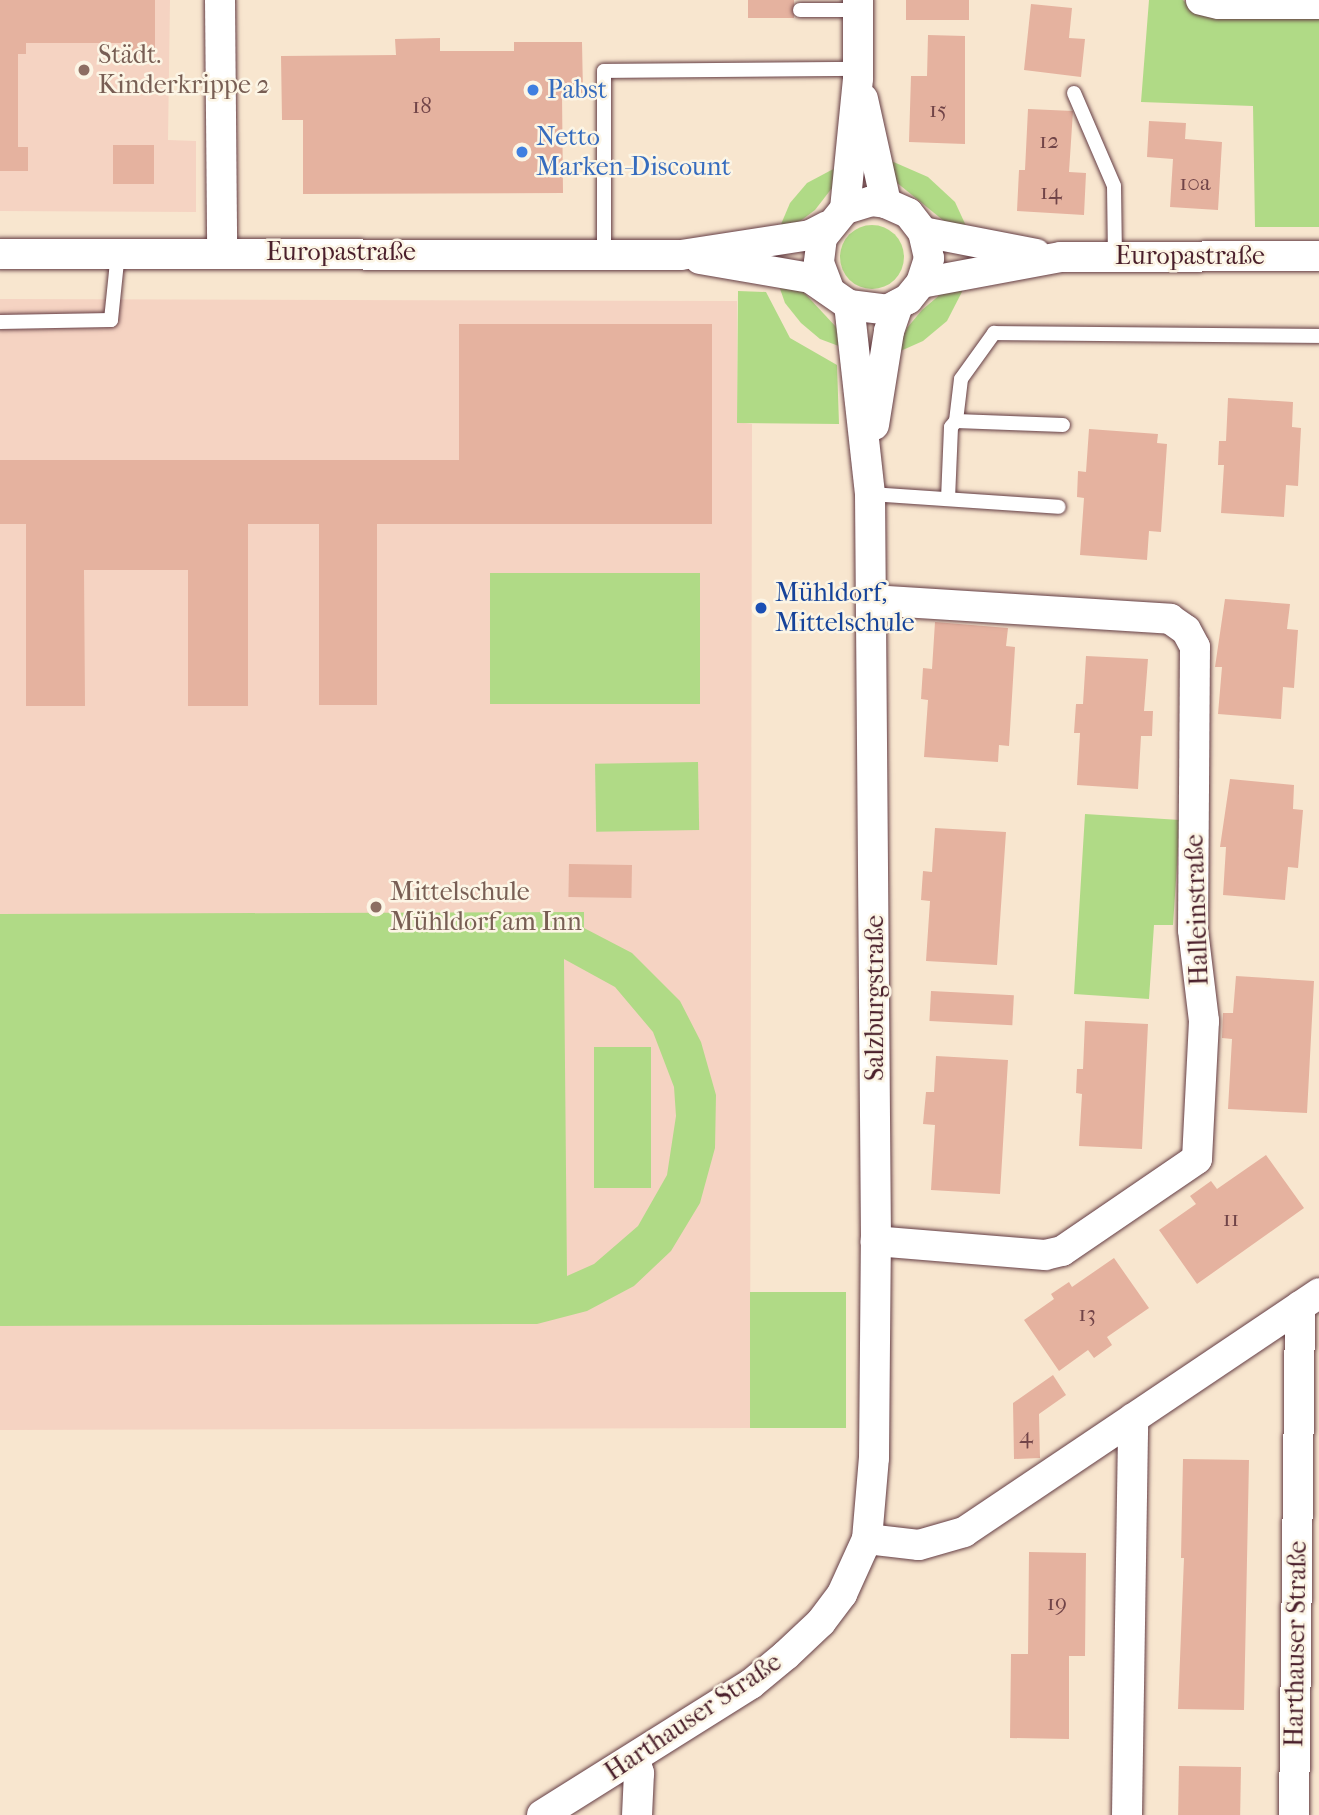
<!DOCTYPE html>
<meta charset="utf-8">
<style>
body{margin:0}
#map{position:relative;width:1319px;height:1815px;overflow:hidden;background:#f8e6cf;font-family:"IM FELL French Canon",serif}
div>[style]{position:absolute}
.built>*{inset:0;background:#f5d3c2}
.green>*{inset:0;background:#b0da86;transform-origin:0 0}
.round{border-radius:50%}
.building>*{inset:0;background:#e5b29f;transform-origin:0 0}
.roads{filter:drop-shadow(0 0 2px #643d44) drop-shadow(0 0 2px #643d44)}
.lane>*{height:14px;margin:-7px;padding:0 7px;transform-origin:7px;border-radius:7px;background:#fff}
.street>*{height:30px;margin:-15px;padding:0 15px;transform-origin:15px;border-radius:15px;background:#fff}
.dots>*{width:19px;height:19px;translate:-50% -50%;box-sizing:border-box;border:4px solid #fcf5e5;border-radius:50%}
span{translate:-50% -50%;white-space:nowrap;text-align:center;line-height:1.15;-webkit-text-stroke:5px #fcf5e5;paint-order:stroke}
.number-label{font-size:23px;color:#714448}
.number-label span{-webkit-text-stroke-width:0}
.education-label{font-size:26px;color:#785e54}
.left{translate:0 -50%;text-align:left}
.shop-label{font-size:26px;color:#366cbe}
.street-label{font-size:26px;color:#4a1f2b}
.transit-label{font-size:26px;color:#164399}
</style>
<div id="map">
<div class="built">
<div style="clip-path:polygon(0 0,170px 0,168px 140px,196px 141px,196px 212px,0 211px)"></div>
<div style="clip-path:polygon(0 299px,737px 301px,737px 422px,752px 424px,750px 1428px,0 1430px)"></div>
</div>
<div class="green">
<div style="clip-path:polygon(1149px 0,1183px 0,1196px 12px,1218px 18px,1319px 19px,1319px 227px,1255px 227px,1253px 106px,1141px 102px)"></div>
<div style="clip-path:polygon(889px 160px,928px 177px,955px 202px,967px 228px,944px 221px,896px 182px)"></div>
<div style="clip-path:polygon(839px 166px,832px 188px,815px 210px,795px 225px,779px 229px,790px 203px,807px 183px)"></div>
<div class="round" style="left:840px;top:225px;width:64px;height:64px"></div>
<div style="clip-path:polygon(778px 283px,798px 286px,837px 328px,844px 348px,820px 339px,801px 323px,785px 303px)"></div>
<div style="clip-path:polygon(966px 284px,947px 321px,923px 341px,896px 353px,907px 328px,922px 310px,942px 293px)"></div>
<div style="clip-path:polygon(738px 291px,766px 292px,790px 338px,837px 365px,839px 424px,737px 423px)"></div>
<div style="left:490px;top:573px;width:210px;height:131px"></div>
<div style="left:698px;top:762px;width:68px;height:103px;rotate:89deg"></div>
<div style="clip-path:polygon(1085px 814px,1180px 820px,1173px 925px,1154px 925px,1149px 999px,1074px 994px)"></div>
<div style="clip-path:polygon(evenodd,584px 912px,584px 928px,632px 953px,680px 1001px,701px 1042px,716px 1095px,715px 1148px,700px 1203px,671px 1251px,634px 1286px,587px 1311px,537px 1324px,0 1326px,0 914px,584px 912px,564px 959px,615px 987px,653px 1032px,674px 1087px,676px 1116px,667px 1175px,638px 1226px,594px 1264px,567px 1276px,564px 959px)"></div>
<div style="left:594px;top:1047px;width:57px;height:141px"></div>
<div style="left:846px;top:1292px;width:136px;height:96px;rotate:90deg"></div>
</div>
<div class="building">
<div style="clip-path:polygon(0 0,155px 0,155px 53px,130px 53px,130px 43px,26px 43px,26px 54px,18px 54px,18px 147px,28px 147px,28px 171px,0 171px)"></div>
<div style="left:748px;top:0;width:46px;height:18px"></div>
<div style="left:906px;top:0;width:63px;height:20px"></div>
<div style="clip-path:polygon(1031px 4px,1072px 8px,1069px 38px,1085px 39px,1081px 77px,1024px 70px)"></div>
<div style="clip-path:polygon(928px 35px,965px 36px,965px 144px,909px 142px,911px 76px,927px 76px)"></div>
<div style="clip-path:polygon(440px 38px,440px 51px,514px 51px,514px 42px,582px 42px,583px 93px,562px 93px,563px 193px,303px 194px,303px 120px,282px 120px,281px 56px,396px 55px,395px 39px)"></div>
<div style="clip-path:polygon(1028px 109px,1073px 111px,1069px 172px,1086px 173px,1084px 215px,1017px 211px,1019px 170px,1025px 170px)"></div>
<div style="clip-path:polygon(1149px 121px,1186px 123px,1185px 139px,1222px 142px,1218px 210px,1170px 207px,1173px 159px,1147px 157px)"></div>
<div style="left:113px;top:145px;width:41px;height:39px"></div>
<div style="clip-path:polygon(459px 324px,712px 324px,712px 524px,377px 524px,377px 705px,319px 705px,319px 524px,248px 524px,248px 706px,188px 706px,188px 570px,84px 570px,85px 706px,26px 706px,26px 524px,0 524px,0 460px,459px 460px)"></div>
<div style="clip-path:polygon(1228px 398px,1293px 402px,1292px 427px,1301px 428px,1298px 486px,1286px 485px,1284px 517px,1221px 513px,1224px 465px,1218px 465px,1219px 441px,1226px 441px)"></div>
<div style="clip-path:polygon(1089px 429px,1158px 434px,1157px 443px,1167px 444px,1161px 532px,1149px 531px,1147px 560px,1080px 555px,1084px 498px,1077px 497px,1078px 471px,1086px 472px)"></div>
<div style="clip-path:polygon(1225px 599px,1290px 604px,1287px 629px,1298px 630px,1294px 688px,1283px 687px,1281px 719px,1218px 714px,1222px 667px,1215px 667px)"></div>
<div style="clip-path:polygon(935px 622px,1008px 628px,1006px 646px,1015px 647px,1009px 746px,999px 745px,998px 762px,924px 757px,928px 700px,921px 699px,923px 668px,932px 669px)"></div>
<div style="clip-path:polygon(1086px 656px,1148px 659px,1144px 711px,1153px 711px,1152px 736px,1141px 736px,1138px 789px,1077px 785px,1080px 733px,1074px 733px,1076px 704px,1083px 704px)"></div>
<div style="clip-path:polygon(1230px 779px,1294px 785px,1293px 809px,1303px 810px,1298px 868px,1288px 867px,1285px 900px,1223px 895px,1226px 847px,1220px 847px)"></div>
<div style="clip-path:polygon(935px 828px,1006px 832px,997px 965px,926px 961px,930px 901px,921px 900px,923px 871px,932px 872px)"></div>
<div style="left:569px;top:864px;width:63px;height:33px;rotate:1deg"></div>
<div style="clip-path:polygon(1236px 976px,1314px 981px,1307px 1113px,1228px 1109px,1232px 1039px,1222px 1038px,1223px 1013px,1233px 1013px)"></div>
<div style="left:931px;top:991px;width:83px;height:30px;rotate:3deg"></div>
<div style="clip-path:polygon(1085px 1021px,1148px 1024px,1142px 1149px,1079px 1146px,1082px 1094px,1076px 1093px,1077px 1069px,1083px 1069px)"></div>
<div style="clip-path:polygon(936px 1056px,1008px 1060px,1000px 1194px,931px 1190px,935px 1125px,923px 1124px,926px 1092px,934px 1092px)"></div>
<div style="clip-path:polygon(1266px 1155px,1304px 1208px,1197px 1284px,1159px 1230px,1196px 1204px,1190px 1196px,1211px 1181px,1217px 1189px)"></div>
<div style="clip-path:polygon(1114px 1258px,1149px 1308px,1107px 1337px,1112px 1345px,1094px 1358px,1088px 1350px,1059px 1371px,1024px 1320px,1054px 1299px,1051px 1294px,1069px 1282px,1072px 1287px)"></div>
<div style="clip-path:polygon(1053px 1375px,1066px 1395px,1039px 1414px,1040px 1458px,1014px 1459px,1013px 1403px)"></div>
<div style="clip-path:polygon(1183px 1459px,1249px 1460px,1244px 1710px,1178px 1709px,1184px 1558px,1181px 1558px)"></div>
<div style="clip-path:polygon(1029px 1552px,1086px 1553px,1085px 1656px,1069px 1656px,1069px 1739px,1010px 1738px,1011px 1654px,1028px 1654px)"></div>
<div style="left:1179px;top:1766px;width:62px;height:49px;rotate:1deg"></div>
</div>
<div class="roads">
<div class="lane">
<div style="left:800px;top:10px;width:58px"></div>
<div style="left:1074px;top:93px;width:101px;rotate:66.7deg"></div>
<div style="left:1114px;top:186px;width:71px;rotate:89.2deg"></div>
<div style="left:604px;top:254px;width:183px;rotate:-90deg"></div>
<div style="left:604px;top:71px;width:254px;rotate:-0.5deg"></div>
<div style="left:0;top:322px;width:111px;rotate:-1deg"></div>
<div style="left:111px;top:320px;width:68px;rotate:-84.1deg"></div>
<div style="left:956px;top:421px;width:42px;rotate:-83.2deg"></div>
<div style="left:961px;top:379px;width:57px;rotate:-54.3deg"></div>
<div style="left:994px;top:333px;width:325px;rotate:0.5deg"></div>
<div style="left:870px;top:494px;width:189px;rotate:3.9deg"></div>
<div style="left:948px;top:499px;width:72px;rotate:-87.6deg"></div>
<div style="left:951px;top:427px;width:8px;rotate:-50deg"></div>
<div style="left:956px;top:421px;width:107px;rotate:2.1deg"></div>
</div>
<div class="street">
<div style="left:220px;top:0;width:251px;rotate:89.5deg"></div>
<div style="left:1201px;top:0;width:18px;rotate:13deg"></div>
<div style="left:1219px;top:4px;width:100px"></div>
<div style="left:863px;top:99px;width:107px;rotate:77.5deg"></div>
<div style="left:845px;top:209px;width:132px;rotate:-84.3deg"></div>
<div style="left:858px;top:78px;width:78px;rotate:-90deg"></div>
<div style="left:923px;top:232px;width:115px;rotate:11deg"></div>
<div style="left:0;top:254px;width:681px;rotate:0.08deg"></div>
<div style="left:681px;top:255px;width:131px;rotate:-8.8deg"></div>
<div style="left:810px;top:235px;width:20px;rotate:-27deg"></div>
<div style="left:700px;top:259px;width:112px;rotate:9.8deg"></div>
<div style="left:810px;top:278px;width:47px;rotate:34.7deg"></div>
<div style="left:849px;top:305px;width:38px;rotate:7deg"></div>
<div style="left:887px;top:310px;width:24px;rotate:-28deg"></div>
<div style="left:908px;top:299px;width:21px;rotate:-51deg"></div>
<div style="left:921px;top:283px;width:26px;rotate:-72deg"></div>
<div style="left:929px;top:258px;width:27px;rotate:-103deg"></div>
<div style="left:923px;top:232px;width:24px;rotate:-128deg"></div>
<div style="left:908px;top:213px;width:24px;rotate:-156deg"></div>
<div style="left:886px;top:203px;width:14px;rotate:-172deg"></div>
<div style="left:872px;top:201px;width:28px;rotate:163deg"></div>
<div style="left:845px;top:209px;width:36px;rotate:129deg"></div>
<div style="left:822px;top:237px;width:26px;rotate:97deg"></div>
<div style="left:819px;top:263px;width:26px;rotate:69deg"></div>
<div style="left:921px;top:283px;width:142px;rotate:-10.5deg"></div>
<div style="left:1061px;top:257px;width:258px;rotate:-0.2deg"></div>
<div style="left:874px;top:425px;width:95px;rotate:-80.9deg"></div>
<div style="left:889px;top:331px;width:28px;rotate:-71deg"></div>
<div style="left:871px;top:600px;width:300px;rotate:3.6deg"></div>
<div style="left:1170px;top:619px;width:19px;rotate:35deg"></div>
<div style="left:1186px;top:630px;width:19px;rotate:62deg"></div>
<div style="left:1195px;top:647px;width:283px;rotate:90.4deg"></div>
<div style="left:1193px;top:930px;width:92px;rotate:83.1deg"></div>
<div style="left:1204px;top:1021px;width:138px;rotate:92.9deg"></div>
<div style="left:1197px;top:1159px;width:163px;rotate:145.7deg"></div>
<div style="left:1062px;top:1251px;width:17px;rotate:167deg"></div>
<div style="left:1045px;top:1255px;width:170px;rotate:-175.3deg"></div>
<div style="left:867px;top:1539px;width:52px;rotate:6.6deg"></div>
<div style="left:919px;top:1545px;width:47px;rotate:-16.1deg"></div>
<div style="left:964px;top:1532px;width:428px;rotate:-33.9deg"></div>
<div style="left:635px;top:1760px;width:14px;rotate:73deg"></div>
<div style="left:639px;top:1773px;width:42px;rotate:92.7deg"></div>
<div style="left:542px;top:1815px;width:247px;rotate:-32.1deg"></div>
<div style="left:751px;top:1684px;width:45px;rotate:-39.6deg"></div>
<div style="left:786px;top:1655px;width:48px;rotate:-43.3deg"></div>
<div style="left:821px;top:1622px;width:35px;rotate:-53deg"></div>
<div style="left:842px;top:1594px;width:60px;rotate:-65.6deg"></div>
<div style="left:867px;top:1539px;width:81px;rotate:-85.1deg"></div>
<div style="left:874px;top:1458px;width:217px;rotate:-89.5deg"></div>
<div style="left:876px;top:1241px;width:747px;rotate:-90.46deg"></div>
<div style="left:870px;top:494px;width:190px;rotate:-96.3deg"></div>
<div style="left:1127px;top:1815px;width:397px;rotate:-89.1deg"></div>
<div style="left:1294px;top:1815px;width:509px;rotate:-89.32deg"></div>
</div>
</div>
<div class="dots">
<div style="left:84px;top:70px;background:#8d6e63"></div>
<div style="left:533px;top:90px;background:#3f7fe0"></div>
<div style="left:522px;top:152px;background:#3f7fe0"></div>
<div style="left:761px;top:608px;background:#1a4fb4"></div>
<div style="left:376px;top:907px;background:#8d6e63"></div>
</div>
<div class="number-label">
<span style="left:422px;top:106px">18</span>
<span style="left:938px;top:110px">15</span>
<span style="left:1049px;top:141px">12</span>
<span style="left:1195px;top:183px">10a</span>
<span style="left:1051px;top:192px">14</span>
<span style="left:1231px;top:1219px">11</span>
<span style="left:1087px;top:1314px">13</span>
<span style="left:1026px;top:1436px">4</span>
<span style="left:1057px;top:1603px">19</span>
</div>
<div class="education-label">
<span class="left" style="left:98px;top:70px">Städt.<br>Kinderkrippe 2</span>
<span class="left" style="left:390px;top:907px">Mittelschule<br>Mühldorf am Inn</span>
</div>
<div class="shop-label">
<span class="left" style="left:547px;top:90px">Pabst</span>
<span class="left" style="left:536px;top:152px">Netto<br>Marken-Discount</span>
</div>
<div class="street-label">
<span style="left:341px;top:252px">Europastraße</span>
<span style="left:1190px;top:256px">Europastraße</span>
<span style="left:1197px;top:910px;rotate:-92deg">Halleinstraße</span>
<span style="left:875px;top:998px;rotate:-90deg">Salzburgstraße</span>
<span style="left:1296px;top:1644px;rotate:-89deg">Harthauser Straße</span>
<span style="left:693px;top:1717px;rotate:-34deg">Harthauser Straße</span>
</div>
<div class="transit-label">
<span class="left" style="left:775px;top:608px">Mühldorf,<br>Mittelschule</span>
</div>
</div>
